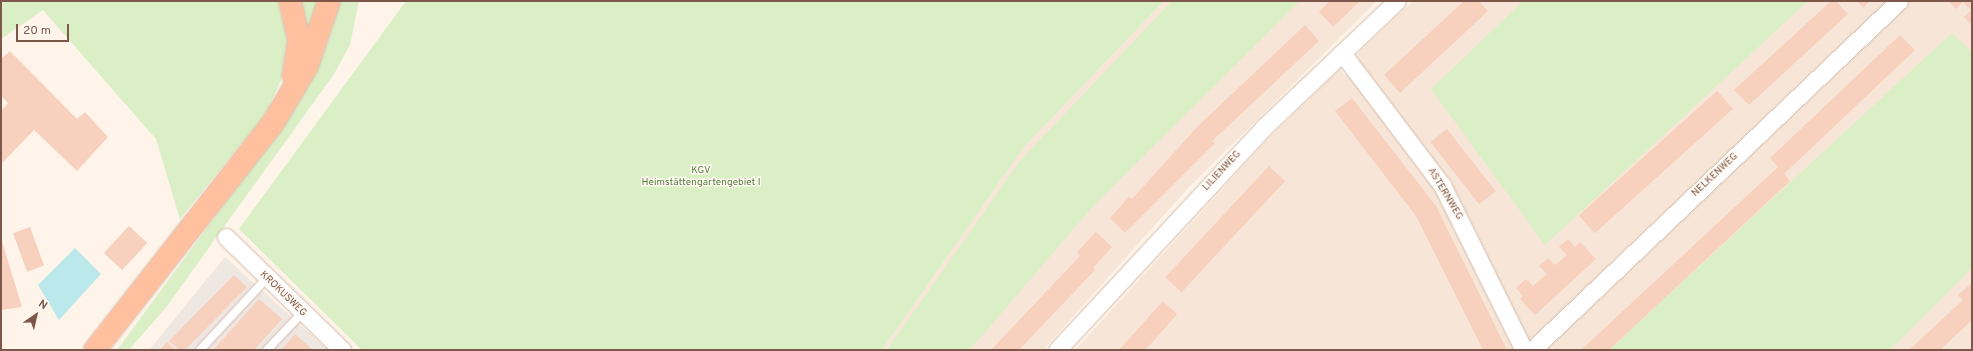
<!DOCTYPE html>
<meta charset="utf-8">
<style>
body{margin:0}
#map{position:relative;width:1973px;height:351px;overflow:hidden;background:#fef4e9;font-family:Overpass,sans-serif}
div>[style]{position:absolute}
.residential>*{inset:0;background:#f7e6d7}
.industrial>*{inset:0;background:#efe7e2}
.green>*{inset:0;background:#daefc5}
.water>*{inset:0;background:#bbe8eb}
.building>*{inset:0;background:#f7d0be;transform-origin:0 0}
.roads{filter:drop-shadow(0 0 1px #d5bdb0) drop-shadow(0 0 1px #d5bdb0)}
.service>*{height:8px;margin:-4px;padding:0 4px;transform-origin:4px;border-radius:4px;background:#fff}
.minor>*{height:17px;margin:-8.5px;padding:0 8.5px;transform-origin:8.5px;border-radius:8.5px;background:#fff}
.trunk>*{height:22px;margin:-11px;padding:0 11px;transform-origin:11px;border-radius:11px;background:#fec09e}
span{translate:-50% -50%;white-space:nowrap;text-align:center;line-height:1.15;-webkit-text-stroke:3px #fff9f2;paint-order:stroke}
.park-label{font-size:10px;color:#557e3c}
.street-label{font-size:10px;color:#7d5749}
.frame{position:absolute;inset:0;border:2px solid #7d5749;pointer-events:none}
.north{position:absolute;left:16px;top:295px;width:40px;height:40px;-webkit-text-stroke:3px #fff9f2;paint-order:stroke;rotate:34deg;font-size:11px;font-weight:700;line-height:16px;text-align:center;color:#7d5749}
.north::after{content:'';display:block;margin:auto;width:14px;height:18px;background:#7d5749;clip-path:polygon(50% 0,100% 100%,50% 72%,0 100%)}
.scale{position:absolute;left:16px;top:24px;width:53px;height:18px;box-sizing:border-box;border:2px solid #7d5749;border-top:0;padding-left:5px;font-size:12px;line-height:14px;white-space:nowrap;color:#7d5749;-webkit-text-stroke:3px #fff9f2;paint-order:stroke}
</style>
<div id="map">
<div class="residential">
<div style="clip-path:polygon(1164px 1px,1377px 1px,1190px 186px,1043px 350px,882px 350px,1024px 147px)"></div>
<div style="clip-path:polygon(1413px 1px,1972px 1px,1972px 350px,1075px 350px,1269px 138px,1340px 69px,1345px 76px,1361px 63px,1357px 58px,1359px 52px)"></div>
</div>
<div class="industrial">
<div style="clip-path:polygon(225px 257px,328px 350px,149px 350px)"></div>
</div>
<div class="green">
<div style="clip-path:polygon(1px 1px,278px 1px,287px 39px,281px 80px,266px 113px,180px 219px,156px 139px,43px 10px,1px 39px)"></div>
<div style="clip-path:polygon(301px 1px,319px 1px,308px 31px,305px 17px)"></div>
<div style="clip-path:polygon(340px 1px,359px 1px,350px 45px,334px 74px,167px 306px,129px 350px,117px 350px,290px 115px,328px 42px)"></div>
<div style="clip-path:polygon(406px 1px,1164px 1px,1024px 147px,882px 350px,362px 350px,239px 229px)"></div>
<div style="clip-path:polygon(1172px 1px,1300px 1px,1094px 205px,970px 350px,887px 350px,1020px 161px)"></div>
<div style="clip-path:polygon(1523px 1px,1808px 1px,1545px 245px,1431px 89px)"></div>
<div style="clip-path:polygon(1952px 33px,1972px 52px,1972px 268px,1890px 350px,1609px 350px)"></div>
</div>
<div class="water">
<div style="clip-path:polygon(75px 248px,101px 274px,59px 320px,38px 285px)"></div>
</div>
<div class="building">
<div style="clip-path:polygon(1330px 1px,1360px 1px,1333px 27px,1319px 12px)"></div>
<div style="clip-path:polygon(1464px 1px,1479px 1px,1488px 11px,1400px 93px,1384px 75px)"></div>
<div style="clip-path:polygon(1831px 1px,1836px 1px,1848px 14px,1749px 105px,1734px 90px)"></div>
<div style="clip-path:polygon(1857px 1px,1870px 1px,1863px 8px)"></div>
<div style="clip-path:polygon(1948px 1px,1972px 1px,1972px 25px,1964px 17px,1971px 10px,1963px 2px,1956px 9px)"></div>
<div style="clip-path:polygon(1305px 25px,1319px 41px,1212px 141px,1215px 143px,1125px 233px,1110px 218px,1129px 197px,1132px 199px,1198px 126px)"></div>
<div style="clip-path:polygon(1900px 35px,1915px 50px,1784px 174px,1790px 181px,1609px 350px,1581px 350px,1778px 167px,1770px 158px)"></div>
<div style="clip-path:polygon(10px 51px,77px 119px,85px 112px,108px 137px,77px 171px,34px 130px,1px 164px,1px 111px,8px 103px,1px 96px,1px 59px)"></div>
<div style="left:1717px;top:91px;width:24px;height:186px;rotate:48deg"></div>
<div style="clip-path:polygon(1352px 98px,1436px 206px,1507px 350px,1483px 350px,1416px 216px,1335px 111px)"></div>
<div style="left:1447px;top:129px;width:79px;height:21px;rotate:52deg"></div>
<div style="left:1269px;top:166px;width:22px;height:152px;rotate:43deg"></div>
<div style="left:129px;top:226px;width:25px;height:37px;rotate:43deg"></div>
<div style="left:30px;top:227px;width:41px;height:18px;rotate:70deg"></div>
<div style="clip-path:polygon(1096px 232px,1112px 247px,1093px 268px,1095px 270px,1019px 350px,991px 350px,1080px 256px,1077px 252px)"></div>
<div style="clip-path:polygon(1px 238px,22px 307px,1px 310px)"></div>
<div style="clip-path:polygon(1568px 239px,1575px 247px,1580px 242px,1596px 259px,1535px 315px,1520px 299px,1523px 296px,1516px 288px,1526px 279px,1533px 286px,1547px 274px,1539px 266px,1548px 258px,1555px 265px,1567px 255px,1559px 247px)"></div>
<div style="clip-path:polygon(234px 275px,247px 287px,185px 350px,179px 350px,169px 341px)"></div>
<div style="clip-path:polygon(1972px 283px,1972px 320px,1940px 350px,1909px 350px,1963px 300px,1958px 295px)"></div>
<div style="clip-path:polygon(259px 299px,282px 319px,254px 350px,213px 350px)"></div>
<div style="clip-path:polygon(1163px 301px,1177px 314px,1159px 335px,1145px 350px,1119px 350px)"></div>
<div style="clip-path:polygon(295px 334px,313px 350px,281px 350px)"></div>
<div style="clip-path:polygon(167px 342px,176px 350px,160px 350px)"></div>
</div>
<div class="roads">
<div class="service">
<div style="left:200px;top:350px;width:98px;rotate:-47.1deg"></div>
<div style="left:267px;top:350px;width:51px;rotate:-46.6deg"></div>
</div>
<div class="minor">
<div style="left:1342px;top:53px;width:166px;rotate:52.9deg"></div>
<div style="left:1442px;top:185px;width:184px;rotate:63.6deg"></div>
<div style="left:226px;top:237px;width:162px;rotate:44.2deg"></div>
<div style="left:1057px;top:350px;width:304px;rotate:-47.1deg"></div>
<div style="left:1264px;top:127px;width:183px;rotate:-43.5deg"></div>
<div style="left:1532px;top:350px;width:506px;rotate:-43.56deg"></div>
</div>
<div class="trunk">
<div style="left:290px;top:1px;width:40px;rotate:77deg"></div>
<div style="left:299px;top:40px;width:36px;rotate:99deg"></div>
<div style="left:95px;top:350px;width:288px;rotate:-51.9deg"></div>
<div style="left:273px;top:123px;width:66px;rotate:-59.2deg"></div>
<div style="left:307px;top:66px;width:69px;rotate:-71.3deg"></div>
</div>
</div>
<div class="park-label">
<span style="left:701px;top:176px">KGV<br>Heimstättengartengebiet I</span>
</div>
<div class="street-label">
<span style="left:1222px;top:171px;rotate:-47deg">LILIENWEG</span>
<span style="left:1715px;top:175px;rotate:-43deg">NELKENWEG</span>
<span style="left:1445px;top:194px;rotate:59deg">ASTERNWEG</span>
<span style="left:283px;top:294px;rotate:44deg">KROKUSWEG</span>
</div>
<div class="frame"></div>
<div class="north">N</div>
<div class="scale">20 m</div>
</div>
